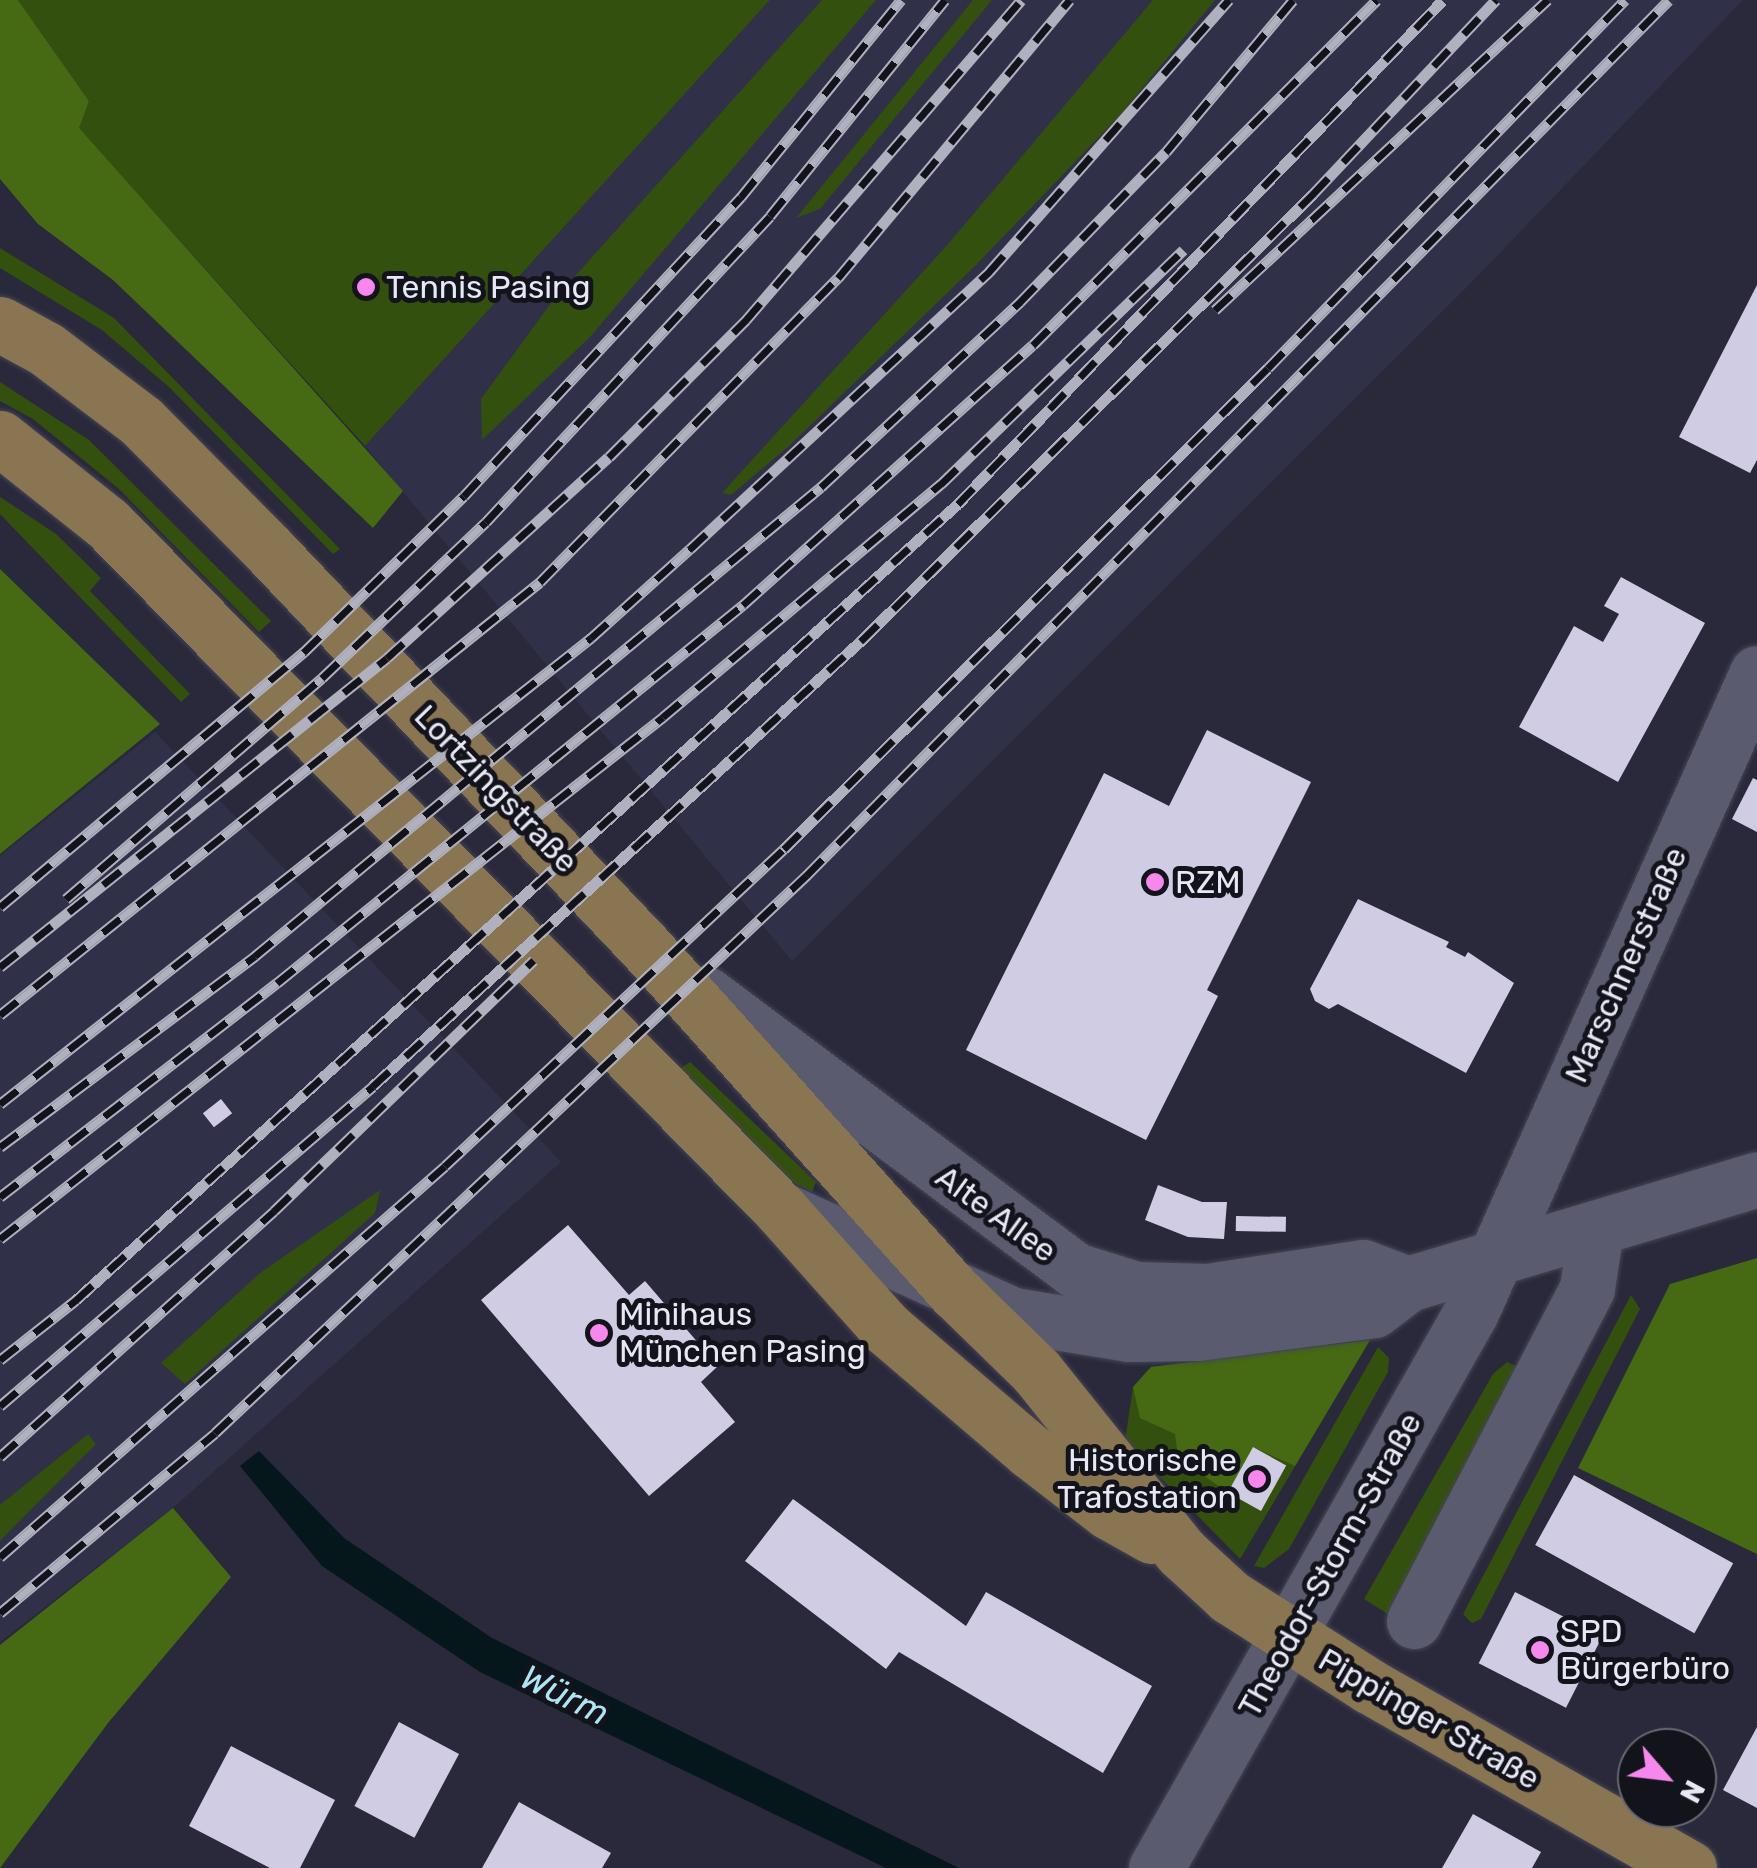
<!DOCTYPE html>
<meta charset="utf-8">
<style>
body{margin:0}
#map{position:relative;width:1757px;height:1868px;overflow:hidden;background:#29293b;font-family:Rubik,sans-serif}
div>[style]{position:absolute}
.built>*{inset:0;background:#303048}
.green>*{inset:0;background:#34500e}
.forest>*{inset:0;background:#456a13}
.water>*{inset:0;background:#06171b}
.building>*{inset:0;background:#cfcce4;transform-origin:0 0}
.roads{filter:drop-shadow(0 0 2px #454554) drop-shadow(0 0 2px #454554)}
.minor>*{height:55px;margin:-27.5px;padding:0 27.5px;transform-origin:27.5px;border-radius:27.5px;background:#5b5b70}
.major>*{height:55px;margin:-27.5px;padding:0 27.5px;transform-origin:27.5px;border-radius:27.5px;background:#897551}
.rail>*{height:11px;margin-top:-5.5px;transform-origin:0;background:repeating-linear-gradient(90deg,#13131b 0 22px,#b0b1be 0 44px);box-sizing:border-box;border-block:2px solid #b0b1be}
.dots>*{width:28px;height:28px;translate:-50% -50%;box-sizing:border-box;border:5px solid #13131b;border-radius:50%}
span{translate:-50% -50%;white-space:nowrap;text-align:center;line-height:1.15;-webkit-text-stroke:10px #13131b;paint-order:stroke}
.poi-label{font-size:32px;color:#e7e8f4}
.left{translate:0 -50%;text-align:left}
.right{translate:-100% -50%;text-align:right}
.street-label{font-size:32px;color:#e7e8f4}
.water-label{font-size:35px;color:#ade5f3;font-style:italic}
.north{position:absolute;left:1617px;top:1728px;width:100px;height:100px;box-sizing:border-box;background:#13131b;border:2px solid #686872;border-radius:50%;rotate:118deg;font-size:28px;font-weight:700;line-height:40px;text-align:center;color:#e7e8f4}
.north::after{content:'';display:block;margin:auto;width:35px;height:45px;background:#f688ed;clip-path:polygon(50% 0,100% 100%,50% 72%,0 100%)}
</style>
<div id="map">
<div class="built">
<div style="clip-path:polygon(770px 0,1743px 0,1471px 283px,792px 961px,365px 446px)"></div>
<div style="clip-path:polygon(155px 732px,561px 1162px,173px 1508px,0 1642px,0 856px)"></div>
</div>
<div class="green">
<div style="clip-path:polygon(18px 0,770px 0,365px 446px,78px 128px,89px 101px)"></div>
<div style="clip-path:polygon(822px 0,876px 0,590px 337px,482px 440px,481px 399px,551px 303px)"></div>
<div style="clip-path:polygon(973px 0,992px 0,820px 209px,796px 218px)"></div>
<div style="clip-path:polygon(1153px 0,1215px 0,1121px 114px,977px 264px,789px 446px,731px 495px,722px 493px,950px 242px)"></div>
<div style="clip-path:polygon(0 248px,114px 318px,340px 549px,333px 554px,169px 387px,102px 330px,0 268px)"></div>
<div style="clip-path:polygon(0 382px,89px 440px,271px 621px,259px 632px,119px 489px,33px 419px,0 401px)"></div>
<div style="clip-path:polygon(0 497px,56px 534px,101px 578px,90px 591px,190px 694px,181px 702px,0 514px)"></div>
<div style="clip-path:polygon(690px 1062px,816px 1182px,812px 1192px,789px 1180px,677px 1071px)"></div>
<div style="clip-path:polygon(380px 1190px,375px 1213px,185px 1384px,161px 1363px,260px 1273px)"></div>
<div style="clip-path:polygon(1631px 1295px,1640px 1309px,1481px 1619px,1472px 1623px,1463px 1614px)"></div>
<div style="clip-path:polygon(1370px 1340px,1240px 1559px,1125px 1441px,1133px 1387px,1151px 1367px)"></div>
<div style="clip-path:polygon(1378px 1347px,1389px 1358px,1388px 1372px,1289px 1549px,1264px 1568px,1254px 1566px)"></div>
<div style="clip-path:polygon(1507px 1362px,1529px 1372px,1408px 1627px,1364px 1599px,1493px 1374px)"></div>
<div style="clip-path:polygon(88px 1434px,96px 1444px,0 1541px,0 1505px)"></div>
</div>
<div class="forest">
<div style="clip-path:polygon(0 0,18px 0,89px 101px,79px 128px,403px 491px,373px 528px,113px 280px,38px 224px,0 179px)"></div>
<div style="clip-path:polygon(0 569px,160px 724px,0 854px)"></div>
<div style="clip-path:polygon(1757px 1258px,1757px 1554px,1578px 1468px,1670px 1284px)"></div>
<div style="clip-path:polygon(1370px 1340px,1295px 1466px,1253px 1447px,1228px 1493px,1178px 1457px,1175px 1434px,1140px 1418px,1133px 1387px,1151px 1367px)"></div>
<div style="clip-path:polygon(173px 1508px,231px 1577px,108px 1723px,0 1868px,0 1645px)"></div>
</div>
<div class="water">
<div style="clip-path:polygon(259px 1451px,344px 1538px,492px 1638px,959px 1868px,886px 1868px,480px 1672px,322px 1566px,240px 1466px)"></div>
</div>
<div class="building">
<div style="clip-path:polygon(1757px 285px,1757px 460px,1750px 473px,1679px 437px)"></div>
<div style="clip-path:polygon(1621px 577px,1705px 623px,1618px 782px,1519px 727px,1574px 626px,1603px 642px,1619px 614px,1604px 606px)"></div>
<div style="clip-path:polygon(1207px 730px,1311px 782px,1207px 990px,1218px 996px,1146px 1140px,966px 1050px,1104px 773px,1169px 806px)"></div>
<div style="clip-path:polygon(1753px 778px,1757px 780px,1757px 832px,1732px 819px)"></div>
<div style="clip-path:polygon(1358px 899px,1449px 942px,1446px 947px,1465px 957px,1468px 952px,1514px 983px,1466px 1073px,1338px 1004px,1329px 1009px,1315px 1001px,1310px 989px)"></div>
<div style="left:221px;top:1099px;width:18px;height:23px;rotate:52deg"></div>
<div style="clip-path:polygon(1158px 1185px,1202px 1202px,1227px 1202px,1224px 1239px,1188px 1237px,1145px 1220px)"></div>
<div style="left:1236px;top:1216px;width:50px;height:15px;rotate:1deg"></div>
<div style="clip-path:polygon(568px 1225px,629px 1295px,645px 1281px,718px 1366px,701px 1382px,735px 1422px,649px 1496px,481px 1300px)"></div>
<div style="left:1253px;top:1447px;width:38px;height:52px;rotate:29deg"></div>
<div style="left:1574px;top:1475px;width:182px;height:80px;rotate:29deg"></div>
<div style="clip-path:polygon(793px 1499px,966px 1626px,986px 1592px,1152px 1686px,1103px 1773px,899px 1652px,886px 1669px,745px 1561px)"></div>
<div style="left:1515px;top:1592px;width:98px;height:80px;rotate:27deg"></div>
<div style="left:399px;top:1722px;width:68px;height:95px;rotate:28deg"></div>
<div style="clip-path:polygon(1757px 1727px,1757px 1808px,1723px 1790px)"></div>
<div style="clip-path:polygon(231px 1746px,335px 1800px,300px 1868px,270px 1868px,189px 1826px)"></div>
<div style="clip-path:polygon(519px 1802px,611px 1853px,602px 1868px,482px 1868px)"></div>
<div style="clip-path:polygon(1473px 1814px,1541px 1852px,1532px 1868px,1442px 1868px)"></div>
</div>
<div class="roads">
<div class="minor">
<div style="left:706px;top:994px;width:461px;rotate:36.8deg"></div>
<div style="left:1075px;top:1270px;width:64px;rotate:17.3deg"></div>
<div style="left:1136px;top:1289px;width:72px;rotate:1.6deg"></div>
<div style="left:1208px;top:1291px;width:157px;rotate:-8.8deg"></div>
<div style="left:1363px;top:1267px;width:48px;rotate:20.7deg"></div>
<div style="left:780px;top:1209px;width:256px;rotate:24.5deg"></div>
<div style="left:1013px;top:1315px;width:118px;rotate:9.3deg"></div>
<div style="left:1129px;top:1334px;width:69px;rotate:-0.8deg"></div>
<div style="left:1198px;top:1333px;width:177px;rotate:-7.4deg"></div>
<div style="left:1374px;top:1310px;width:43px;rotate:-37.4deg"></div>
<div style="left:1408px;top:1284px;width:364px;rotate:-16.7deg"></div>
<div style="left:1414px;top:1621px;width:375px;rotate:-62.5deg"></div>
<div style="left:1587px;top:1288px;width:60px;rotate:-81.3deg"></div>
<div style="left:1156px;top:1868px;width:639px;rotate:-60.47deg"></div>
<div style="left:1471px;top:1312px;width:700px;rotate:-65.89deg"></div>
</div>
<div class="major">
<div style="left:0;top:324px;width:52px;rotate:28.5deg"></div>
<div style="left:46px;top:349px;width:119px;rotate:37.2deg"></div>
<div style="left:141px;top:421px;width:183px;rotate:45.2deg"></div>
<div style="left:270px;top:551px;width:548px;rotate:46.55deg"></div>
<div style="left:647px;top:949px;width:462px;rotate:48.1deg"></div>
<div style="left:956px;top:1293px;width:112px;rotate:44.3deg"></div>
<div style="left:1036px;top:1371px;width:232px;rotate:51.3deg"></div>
<div style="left:1181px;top:1552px;width:67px;rotate:42.6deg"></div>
<div style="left:1230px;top:1597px;width:165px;rotate:32.6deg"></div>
<div style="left:1369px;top:1686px;width:368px;rotate:29.6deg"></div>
<div style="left:0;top:438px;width:138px;rotate:38.5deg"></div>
<div style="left:108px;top:524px;width:960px;rotate:45.55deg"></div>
<div style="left:780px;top:1209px;width:159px;rotate:48.3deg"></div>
<div style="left:886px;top:1328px;width:189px;rotate:40.5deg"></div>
<div style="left:1030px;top:1451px;width:100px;rotate:37.7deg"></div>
<div style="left:1109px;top:1512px;width:49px;rotate:29.2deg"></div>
</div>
</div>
<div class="rail">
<div style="left:1215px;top:310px;width:455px;rotate:-43deg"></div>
<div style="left:66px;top:899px;width:338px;rotate:-40.8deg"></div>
<div style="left:322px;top:678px;width:226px;rotate:-43.6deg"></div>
<div style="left:486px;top:522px;width:417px;rotate:-47.1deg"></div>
<div style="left:770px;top:216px;width:278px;rotate:-51deg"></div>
<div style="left:0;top:907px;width:397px;rotate:-40deg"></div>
<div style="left:304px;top:652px;width:223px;rotate:-44.3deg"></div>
<div style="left:464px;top:496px;width:408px;rotate:-47.2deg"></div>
<div style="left:741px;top:197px;width:254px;rotate:-50.9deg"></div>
<div style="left:0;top:967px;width:495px;rotate:-38.6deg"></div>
<div style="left:387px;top:658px;width:299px;rotate:-42.2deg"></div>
<div style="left:609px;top:457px;width:194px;rotate:-45deg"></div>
<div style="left:746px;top:320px;width:422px;rotate:-49.3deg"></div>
<div style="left:0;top:1015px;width:692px;rotate:-38.72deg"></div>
<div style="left:540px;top:582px;width:426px;rotate:-45.6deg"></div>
<div style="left:838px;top:278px;width:362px;rotate:-50.2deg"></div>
<div style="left:0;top:1104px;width:753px;rotate:-38.26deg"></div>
<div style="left:591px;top:638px;width:133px;rotate:-42deg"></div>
<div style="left:690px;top:549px;width:408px;rotate:-42.8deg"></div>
<div style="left:989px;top:272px;width:363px;rotate:-48.6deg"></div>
<div style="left:0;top:1147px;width:319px;rotate:-36.8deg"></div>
<div style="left:255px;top:956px;width:735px;rotate:-39.65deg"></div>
<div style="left:821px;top:487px;width:272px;rotate:-42.9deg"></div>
<div style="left:1020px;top:302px;width:209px;rotate:-45.8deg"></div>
<div style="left:1166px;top:152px;width:198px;rotate:-50.1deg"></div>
<div style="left:0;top:1197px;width:350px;rotate:-37.7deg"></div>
<div style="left:277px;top:983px;width:600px;rotate:-39.05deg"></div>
<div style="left:743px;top:605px;width:389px;rotate:-41.9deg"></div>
<div style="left:1033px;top:345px;width:487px;rotate:-45.1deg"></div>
<div style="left:0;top:1239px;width:844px;rotate:-38.21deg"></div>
<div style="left:663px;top:717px;width:363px;rotate:-40deg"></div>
<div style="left:941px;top:484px;width:337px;rotate:-44deg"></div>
<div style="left:0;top:1360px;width:97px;rotate:-38.3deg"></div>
<div style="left:76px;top:1300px;width:1188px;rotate:-42.07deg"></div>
<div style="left:958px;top:504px;width:699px;rotate:-46.1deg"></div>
<div style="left:0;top:1406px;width:491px;rotate:-40.6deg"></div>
<div style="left:373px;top:1086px;width:662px;rotate:-42.37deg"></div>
<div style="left:862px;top:640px;width:634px;rotate:-44.68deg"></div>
<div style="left:1313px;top:194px;width:267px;rotate:-46.7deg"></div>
<div style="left:0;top:1457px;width:368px;rotate:-41.9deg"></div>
<div style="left:274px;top:1211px;width:361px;rotate:-44deg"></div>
<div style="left:0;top:1557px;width:592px;rotate:-41.3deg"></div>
<div style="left:445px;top:1166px;width:464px;rotate:-43.1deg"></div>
<div style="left:784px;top:849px;width:682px;rotate:-44.82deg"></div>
<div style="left:1268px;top:368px;width:513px;rotate:-45.87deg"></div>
<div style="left:0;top:1613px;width:280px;rotate:-39.9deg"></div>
<div style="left:215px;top:1433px;width:814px;rotate:-43.31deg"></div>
<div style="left:807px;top:875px;width:1228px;rotate:-45.43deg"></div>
</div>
<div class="dots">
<div style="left:366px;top:287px;background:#f688ed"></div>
<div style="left:1155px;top:882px;background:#f688ed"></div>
<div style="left:599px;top:1333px;background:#f688ed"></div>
<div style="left:1257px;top:1479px;background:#f688ed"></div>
<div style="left:1540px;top:1650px;background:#f688ed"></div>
</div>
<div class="poi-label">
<span class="left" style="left:386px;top:287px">Tennis Pasing</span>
<span class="left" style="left:1175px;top:882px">RZM</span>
<span class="left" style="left:619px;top:1333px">Minihaus<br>München Pasing</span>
<span class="right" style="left:1237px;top:1479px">Historische<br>Trafostation</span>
<span class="left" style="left:1560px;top:1650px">SPD<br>Bürgerbüro</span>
</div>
<div class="street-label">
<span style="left:496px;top:789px;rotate:46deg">Lortzingstraße</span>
<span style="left:1626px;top:965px;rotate:-66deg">Marschnerstraße</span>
<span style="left:996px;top:1214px;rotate:36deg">Alte Allee</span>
<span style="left:1330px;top:1565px;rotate:-61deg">Theodor-Storm-Straße</span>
<span style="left:1429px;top:1719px;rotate:30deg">Pippinger Straße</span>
</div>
<div class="water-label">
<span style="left:565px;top:1695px;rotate:26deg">Würm</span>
</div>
<div class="north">N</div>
</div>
